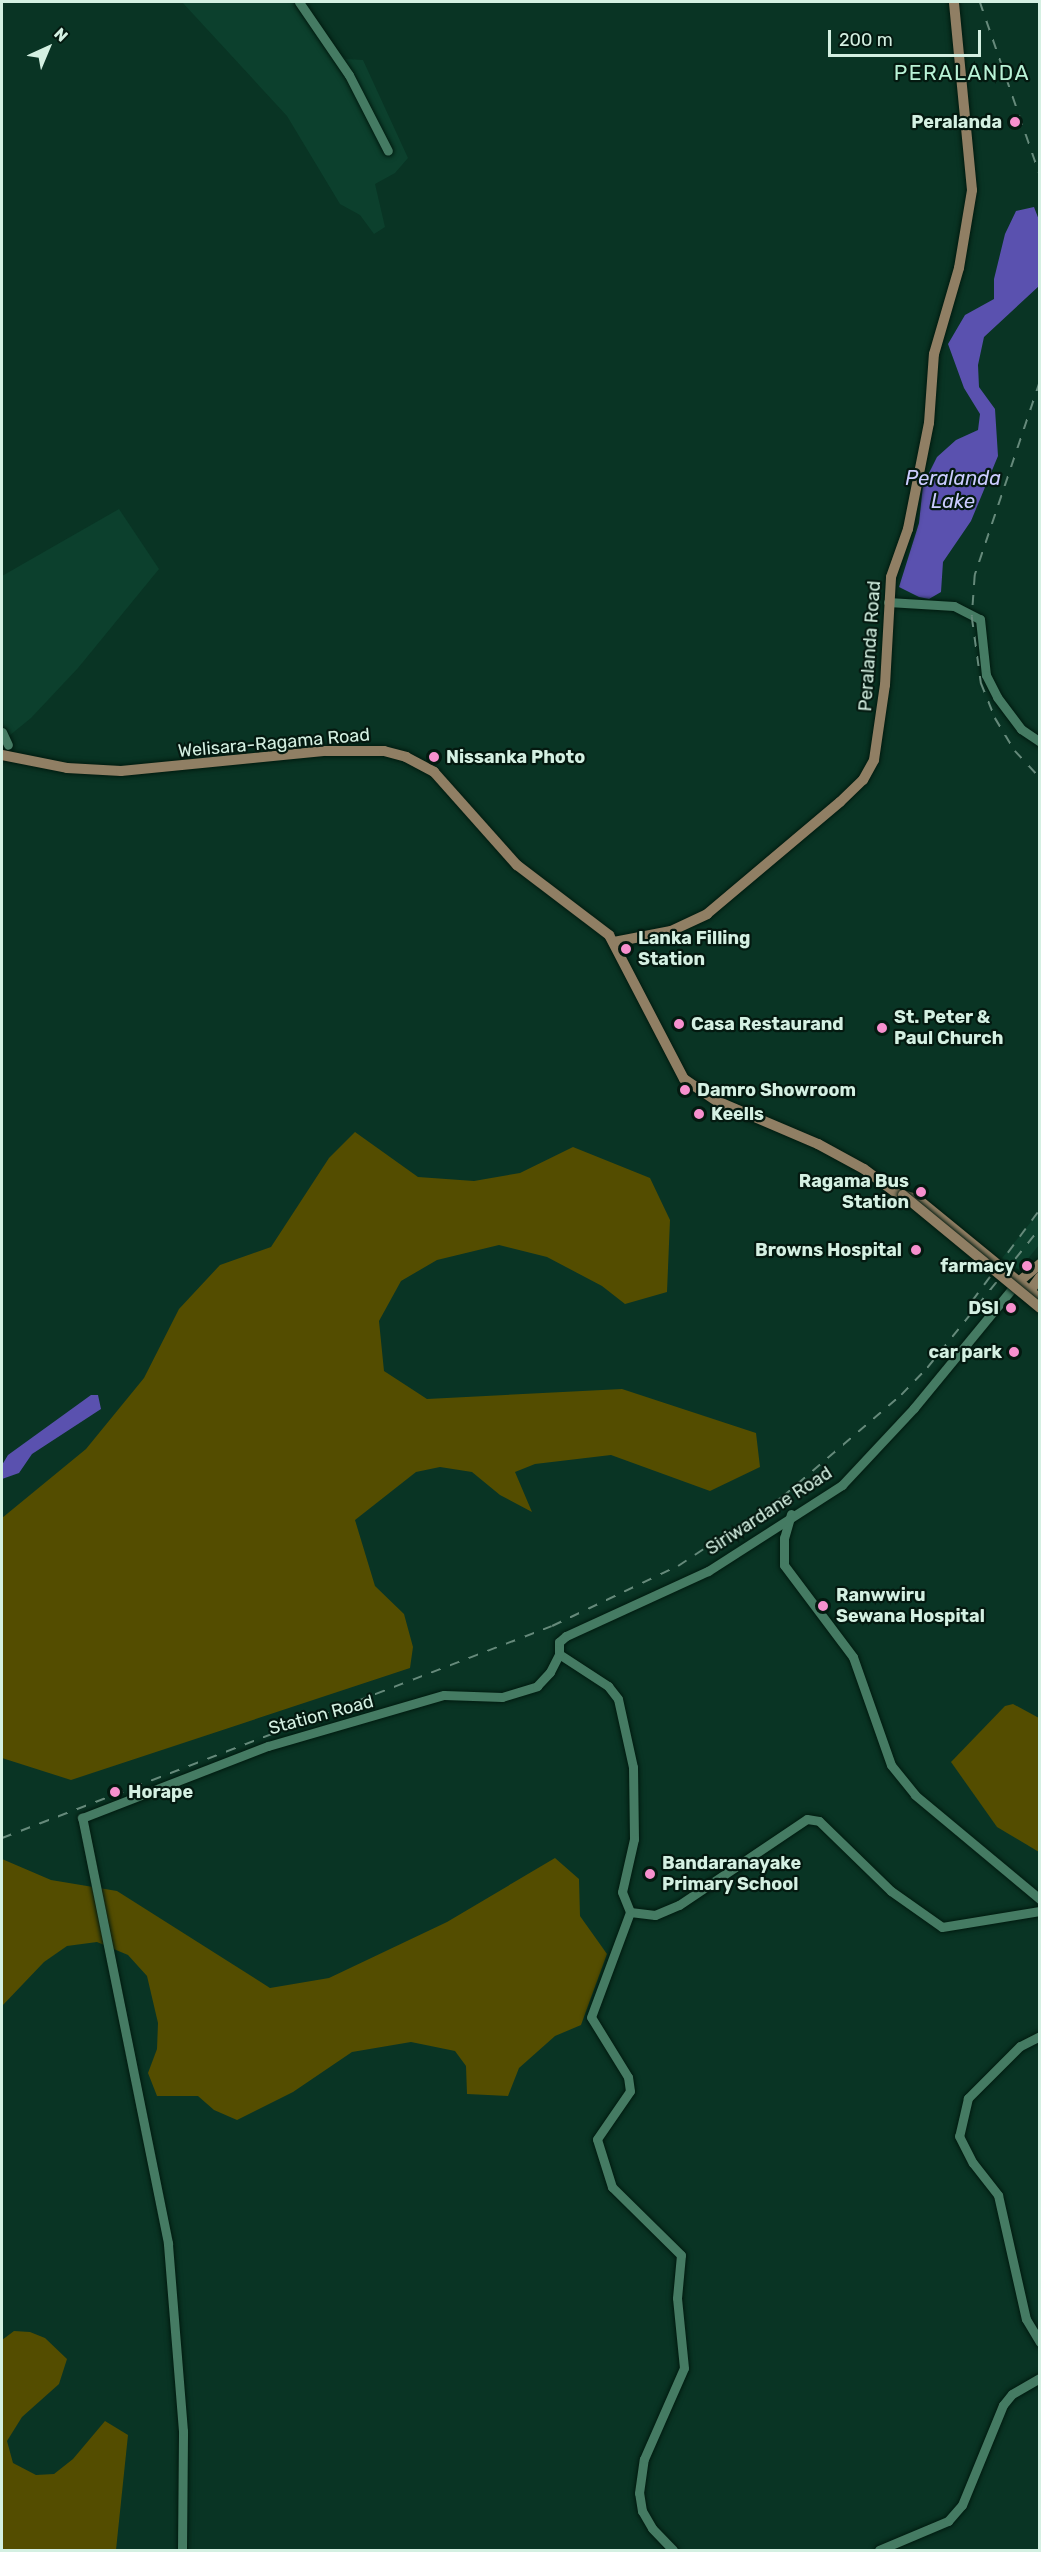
<!DOCTYPE html>
<style>
body{margin:0}
#map{position:relative;width:1041px;height:2552px;overflow:hidden;background:#093424;font-family:Rubik,sans-serif}
div>[style]{position:absolute}
.built>*{inset:0;background:#0c402d}
.green>*{inset:0;background:#544d00}
.water>*{inset:0;background:#5a51af}
.roads{filter:drop-shadow(0 0 2px #001a0f) drop-shadow(0 0 2px #001a0f)}
.secondary>*{height:9px;margin:-4.5px;padding:0 4.5px;transform-origin:4.5px;border-radius:4.5px;background:#457b63}
.primary>*{height:10px;margin:-5px;padding:0 5px;transform-origin:5px;border-radius:5px;background:#907f64}
.rail>*{height:1.5px;margin-top:-0.75px;transform-origin:0;background:repeating-linear-gradient(90deg,#668a7b 0 10px,transparent 0 20px)}
.bridges{filter:drop-shadow(0 0 2px #001a0f) drop-shadow(0 0 2px #001a0f)}
.primary-bridge>*{height:10px;margin:-5px;padding:0 5px;transform-origin:5px;border-radius:5px;background:#907f64}
.dots>*{width:16px;height:16px;translate:-50% -50%;box-sizing:border-box;border:3px solid #041910;border-radius:50%}
span{translate:-50% -50%;white-space:nowrap;text-align:center;line-height:1.15;-webkit-text-stroke:4.5px #041910;paint-order:stroke}
.poi-label{font-size:18px;color:#d4f0e2;font-weight:700}
.right{translate:-100% -50%;text-align:right}
.left{translate:0 -50%;text-align:left}
.street-label{font-size:18px;color:#d4f0e2}
.water-label{font-size:20px;color:#cbccff;font-style:italic}
.quarter-label{font-size:21px;color:#b9f2d6;letter-spacing:1.5px}
.frame{position:absolute;inset:0;border:3px solid #d4f0e2;pointer-events:none}
.north{position:absolute;left:18px;top:18px;width:60px;height:60px;-webkit-text-stroke:4px #041910;paint-order:stroke;rotate:44deg;font-size:16px;font-weight:700;line-height:24px;text-align:center;color:#d4f0e2}
.north::after{content:'';display:block;margin:auto;width:21px;height:27px;background:#d4f0e2;clip-path:polygon(50% 0,100% 100%,50% 72%,0 100%)}
.scale{position:absolute;left:828px;top:30px;width:153px;height:27px;box-sizing:border-box;border:3px solid #d4f0e2;border-top:0;padding-left:8px;font-size:18px;line-height:21px;white-space:nowrap;color:#d4f0e2;-webkit-text-stroke:4px #041910;paint-order:stroke}
</style>
<div id="map">
<div class="built">
<div style="clip-path:polygon(182px 2px,307px 2px,328px 43px,346px 59px,363px 60px,408px 158px,395px 173px,375px 184px,385px 227px,374px 234px,360px 215px,340px 204px,287px 116px)"></div>
<div style="clip-path:polygon(119px 509px,159px 569px,78px 668px,31px 718px,4px 740px,2px 576px)"></div>
<div style="clip-path:polygon(1039px 1212px,1039px 1245px,1019px 1270px,1002px 1258px)"></div>
</div>
<div class="green">
<div style="clip-path:polygon(355px 1132px,418px 1177px,474px 1181px,520px 1173px,573px 1147px,650px 1178px,670px 1220px,667px 1292px,625px 1304px,602px 1286px,547px 1257px,499px 1245px,437px 1260px,401px 1281px,379px 1321px,384px 1371px,427px 1399px,622px 1389px,756px 1433px,760px 1467px,710px 1491px,611px 1455px,535px 1464px,515px 1472px,532px 1512px,500px 1495px,472px 1472px,440px 1467px,416px 1472px,355px 1520px,375px 1586px,404px 1614px,413px 1647px,410px 1668px,71px 1780px,2px 1758px,2px 1518px,86px 1449px,144px 1378px,179px 1309px,220px 1265px,271px 1247px,329px 1158px)"></div>
<div style="clip-path:polygon(1013px 1704px,1039px 1718px,1039px 1852px,997px 1827px,951px 1762px,1005px 1706px)"></div>
<div style="clip-path:polygon(555px 1858px,579px 1879px,580px 1916px,607px 1954px,581px 2025px,555px 2036px,519px 2068px,508px 2096px,467px 2094px,466px 2066px,455px 2051px,411px 2042px,352px 2052px,293px 2092px,237px 2120px,214px 2110px,198px 2096px,157px 2096px,148px 2073px,157px 2049px,158px 2023px,147px 1976px,128px 1955px,97px 1942px,67px 1946px,44px 1962px,2px 2006px,2px 1859px,51px 1880px,117px 1891px,270px 1988px,329px 1978px,447px 1922px)"></div>
<div style="clip-path:polygon(14px 2331px,30px 2332px,45px 2338px,67px 2359px,59px 2384px,22px 2417px,7px 2441px,13px 2463px,36px 2475px,54px 2474px,73px 2459px,105px 2421px,128px 2435px,116px 2550px,2px 2550px,2px 2340px)"></div>
</div>
<div class="water">
<div style="clip-path:polygon(1034px 207px,1039px 220px,1039px 286px,984px 337px,978px 365px,979px 387px,995px 409px,998px 456px,971px 521px,943px 562px,941px 592px,929px 599px,919px 597px,899px 587px,919px 523px,923px 485px,937px 457px,956px 440px,978px 430px,980px 414px,964px 388px,948px 344px,965px 315px,994px 299px,994px 279px,1005px 234px,1016px 211px)"></div>
<div style="clip-path:polygon(91px 1395px,98px 1395px,101px 1409px,32px 1454px,19px 1473px,2px 1479px,2px 1465px,8px 1455px)"></div>
</div>
<div class="roads">
<div class="secondary">
<div style="left:299px;top:2px;width:88px;rotate:55.6deg"></div>
<div style="left:349px;top:75px;width:85px;rotate:62.8deg"></div>
<div style="left:888px;top:602px;width:66px;rotate:3.5deg"></div>
<div style="left:954px;top:606px;width:29px;rotate:27deg"></div>
<div style="left:980px;top:619px;width:56px;rotate:83.9deg"></div>
<div style="left:986px;top:675px;width:25px;rotate:63deg"></div>
<div style="left:997px;top:697px;width:40px;rotate:53deg"></div>
<div style="left:1021px;top:729px;width:23px;rotate:34deg"></div>
<div style="left:2px;top:732px;width:14px;rotate:65deg"></div>
<div style="left:791px;top:1514px;width:25px;rotate:106deg"></div>
<div style="left:784px;top:1538px;width:27px;rotate:90deg"></div>
<div style="left:784px;top:1565px;width:115px;rotate:53.1deg"></div>
<div style="left:853px;top:1657px;width:114px;rotate:70.6deg"></div>
<div style="left:891px;top:1765px;width:38px;rotate:51deg"></div>
<div style="left:915px;top:1795px;width:163px;rotate:39.8deg"></div>
<div style="left:559px;top:1654px;width:59px;rotate:33.1deg"></div>
<div style="left:608px;top:1686px;width:16px;rotate:52deg"></div>
<div style="left:618px;top:1699px;width:70px;rotate:77.6deg"></div>
<div style="left:633px;top:1767px;width:72px;rotate:89.2deg"></div>
<div style="left:634px;top:1839px;width:54px;rotate:102.8deg"></div>
<div style="left:622px;top:1892px;width:22px;rotate:68deg"></div>
<div style="left:1040px;top:2036px;width:22px;rotate:153deg"></div>
<div style="left:1020px;top:2046px;width:74px;rotate:135deg"></div>
<div style="left:968px;top:2098px;width:39px;rotate:103deg"></div>
<div style="left:959px;top:2136px;width:30px;rotate:63deg"></div>
<div style="left:973px;top:2163px;width:41px;rotate:52deg"></div>
<div style="left:998px;top:2195px;width:127px;rotate:77.3deg"></div>
<div style="left:1026px;top:2319px;width:27px;rotate:59deg"></div>
<div style="left:182px;top:2550px;width:119px;rotate:-89.5deg"></div>
<div style="left:183px;top:2431px;width:189px;rotate:-94.6deg"></div>
<div style="left:168px;top:2243px;width:434px;rotate:-101.4deg"></div>
<div style="left:82px;top:1818px;width:199px;rotate:-21.2deg"></div>
<div style="left:268px;top:1746px;width:183px;rotate:-16.2deg"></div>
<div style="left:444px;top:1695px;width:58px;rotate:2deg"></div>
<div style="left:502px;top:1697px;width:37px;rotate:-17deg"></div>
<div style="left:537px;top:1686px;width:19px;rotate:-47deg"></div>
<div style="left:550px;top:1672px;width:20px;rotate:-63deg"></div>
<div style="left:559px;top:1654px;width:12px;rotate:-90deg"></div>
<div style="left:559px;top:1642px;width:9px;rotate:-41deg"></div>
<div style="left:566px;top:1636px;width:156px;rotate:-24.6deg"></div>
<div style="left:708px;top:1571px;width:159px;rotate:-32.7deg"></div>
<div style="left:842px;top:1485px;width:105px;rotate:-46.9deg"></div>
<div style="left:914px;top:1408px;width:153px;rotate:-50.6deg"></div>
<div style="left:673px;top:2550px;width:30px;rotate:-134deg"></div>
<div style="left:652px;top:2528px;width:20px;rotate:-120deg"></div>
<div style="left:642px;top:2511px;width:18px;rotate:-99deg"></div>
<div style="left:639px;top:2493px;width:34px;rotate:-82deg"></div>
<div style="left:644px;top:2459px;width:99px;rotate:-66.3deg"></div>
<div style="left:684px;top:2368px;width:70px;rotate:-95.7deg"></div>
<div style="left:677px;top:2298px;width:43px;rotate:-84.7deg"></div>
<div style="left:681px;top:2255px;width:97px;rotate:-135.4deg"></div>
<div style="left:612px;top:2187px;width:50px;rotate:-107.4deg"></div>
<div style="left:597px;top:2139px;width:58px;rotate:-55.5deg"></div>
<div style="left:630px;top:2091px;width:14px;rotate:-98deg"></div>
<div style="left:628px;top:2077px;width:70px;rotate:-121.7deg"></div>
<div style="left:591px;top:2017px;width:112px;rotate:-69.6deg"></div>
<div style="left:630px;top:1912px;width:25px;rotate:7deg"></div>
<div style="left:655px;top:1915px;width:26px;rotate:-23deg"></div>
<div style="left:679px;top:1905px;width:154px;rotate:-33.9deg"></div>
<div style="left:807px;top:1819px;width:12px;rotate:9deg"></div>
<div style="left:819px;top:1821px;width:100px;rotate:44.2deg"></div>
<div style="left:891px;top:1891px;width:62px;rotate:35.2deg"></div>
<div style="left:942px;top:1927px;width:99px;rotate:-9.3deg"></div>
<div style="left:879px;top:2550px;width:75px;rotate:-22.8deg"></div>
<div style="left:948px;top:2521px;width:21px;rotate:-49deg"></div>
<div style="left:962px;top:2505px;width:108px;rotate:-67.7deg"></div>
<div style="left:1003px;top:2405px;width:14px;rotate:-51deg"></div>
<div style="left:1012px;top:2394px;width:32px;rotate:-30deg"></div>
</div>
<div class="primary">
<div style="left:2px;top:755px;width:66px;rotate:11.3deg"></div>
<div style="left:67px;top:768px;width:54px;rotate:3.2deg"></div>
<div style="left:121px;top:771px;width:206px;rotate:-5.6deg"></div>
<div style="left:326px;top:751px;width:58px"></div>
<div style="left:384px;top:751px;width:23px;rotate:15deg"></div>
<div style="left:406px;top:757px;width:32px;rotate:28deg"></div>
<div style="left:434px;top:772px;width:125px;rotate:48.3deg"></div>
<div style="left:517px;top:865px;width:116px;rotate:37.3deg"></div>
<div style="left:609px;top:935px;width:162px;rotate:62.5deg"></div>
<div style="left:684px;top:1079px;width:40px;rotate:34deg"></div>
<div style="left:717px;top:1101px;width:110px;rotate:23.1deg"></div>
<div style="left:818px;top:1144px;width:52px;rotate:28.5deg"></div>
<div style="left:864px;top:1169px;width:54px;rotate:36.7deg"></div>
<div style="left:614px;top:942px;width:58px;rotate:-10.9deg"></div>
<div style="left:671px;top:931px;width:40px;rotate:-25deg"></div>
<div style="left:707px;top:914px;width:174px;rotate:-40.1deg"></div>
<div style="left:840px;top:802px;width:32px;rotate:-44deg"></div>
<div style="left:863px;top:780px;width:23px;rotate:-61deg"></div>
<div style="left:874px;top:760px;width:76px;rotate:-81.7deg"></div>
<div style="left:885px;top:685px;width:108px;rotate:-86.8deg"></div>
<div style="left:891px;top:577px;width:51px;rotate:-70.5deg"></div>
<div style="left:908px;top:529px;width:108px;rotate:-78.8deg"></div>
<div style="left:929px;top:423px;width:69px;rotate:-85.9deg"></div>
<div style="left:934px;top:354px;width:90px;rotate:-73.8deg"></div>
<div style="left:959px;top:268px;width:79px;rotate:-80.5deg"></div>
<div style="left:972px;top:190px;width:189px;rotate:-95.5deg"></div>
<div style="left:903px;top:1195px;width:17px;rotate:17deg"></div>
<div style="left:919px;top:1200px;width:156px;rotate:39.3deg"></div>
<div style="left:1015px;top:1285px;width:33px;rotate:-40deg"></div>
<div style="left:1027px;top:1295px;width:22px;rotate:-54deg"></div>
</div>
</div>
<div class="rail">
<div style="left:980px;top:2px;width:183px;rotate:70.9deg"></div>
<div style="left:1040px;top:382px;width:204px;rotate:108.6deg"></div>
<div style="left:975px;top:575px;width:42px;rotate:94.1deg"></div>
<div style="left:972px;top:617px;width:67px;rotate:82.2deg"></div>
<div style="left:981px;top:683px;width:38px;rotate:68deg"></div>
<div style="left:995px;top:718px;width:39px;rotate:59deg"></div>
<div style="left:1015px;top:751px;width:37px;rotate:47deg"></div>
<div style="left:972px;top:1301px;width:114px;rotate:-53.5deg"></div>
<div style="left:2px;top:1838px;width:589px;rotate:-21.08deg"></div>
<div style="left:552px;top:1626px;width:140px;rotate:-25.5deg"></div>
<div style="left:678px;top:1566px;width:125px;rotate:-33.6deg"></div>
<div style="left:782px;top:1497px;width:157px;rotate:-40.6deg"></div>
<div style="left:901px;top:1395px;width:37px;rotate:-46deg"></div>
<div style="left:927px;top:1368px;width:180px;rotate:-51.1deg"></div>
</div>
<div class="bridges">
<div class="primary-bridge">
<div style="left:903px;top:1195px;width:178px;rotate:39.5deg"></div>
</div>
</div>
<div class="dots">
<div style="left:1015px;top:122px;background:#f790ce"></div>
<div style="left:434px;top:757px;background:#f790ce"></div>
<div style="left:626px;top:949px;background:#f790ce"></div>
<div style="left:679px;top:1024px;background:#f790ce"></div>
<div style="left:882px;top:1028px;background:#f790ce"></div>
<div style="left:685px;top:1090px;background:#f790ce"></div>
<div style="left:699px;top:1114px;background:#f790ce"></div>
<div style="left:921px;top:1192px;background:#f790ce"></div>
<div style="left:916px;top:1250px;background:#f790ce"></div>
<div style="left:1027px;top:1266px;background:#f790ce"></div>
<div style="left:1011px;top:1308px;background:#f790ce"></div>
<div style="left:1014px;top:1352px;background:#f790ce"></div>
<div style="left:823px;top:1606px;background:#f790ce"></div>
<div style="left:115px;top:1792px;background:#f790ce"></div>
<div style="left:650px;top:1874px;background:#f790ce"></div>
</div>
<div class="poi-label">
<span class="right" style="left:1002px;top:122px">Peralanda</span>
<span class="left" style="left:446px;top:757px">Nissanka Photo</span>
<span class="left" style="left:638px;top:949px">Lanka Filling<br>Station</span>
<span class="left" style="left:894px;top:1028px">St. Peter &amp;<br>Paul Church</span>
<span class="left" style="left:691px;top:1024px">Casa Restaurand</span>
<span class="left" style="left:697px;top:1090px">Damro Showroom</span>
<span class="left" style="left:711px;top:1114px">Keells</span>
<span class="right" style="left:909px;top:1192px">Ragama Bus<br>Station</span>
<span class="right" style="left:902px;top:1250px">Browns Hospital</span>
<span class="right" style="left:1015px;top:1266px">farmacy</span>
<span class="right" style="left:999px;top:1308px">DSI</span>
<span class="right" style="left:1002px;top:1352px">car park</span>
<span class="left" style="left:836px;top:1606px">Ranwwiru<br>Sewana Hospital</span>
<span class="left" style="left:128px;top:1792px">Horape</span>
<span class="left" style="left:662px;top:1874px">Bandaranayake<br>Primary School</span>
</div>
<div class="street-label">
<span style="left:870px;top:646px;rotate:-86deg">Peralanda Road</span>
<span style="left:274px;top:743px;rotate:-5deg">Welisara-Ragama Road</span>
<span style="left:769px;top:1511px;rotate:-33deg">Siriwardane Road</span>
<span style="left:321px;top:1715px;rotate:-15deg">Station Road</span>
</div>
<div class="water-label">
<span style="left:953px;top:490px">Peralanda<br>Lake</span>
</div>
<div class="quarter-label">
<span style="left:962px;top:73px">PERALANDA</span>
</div>
<div class="frame"></div>
<div class="north">N</div>
<div class="scale">200 m</div>
</div>
